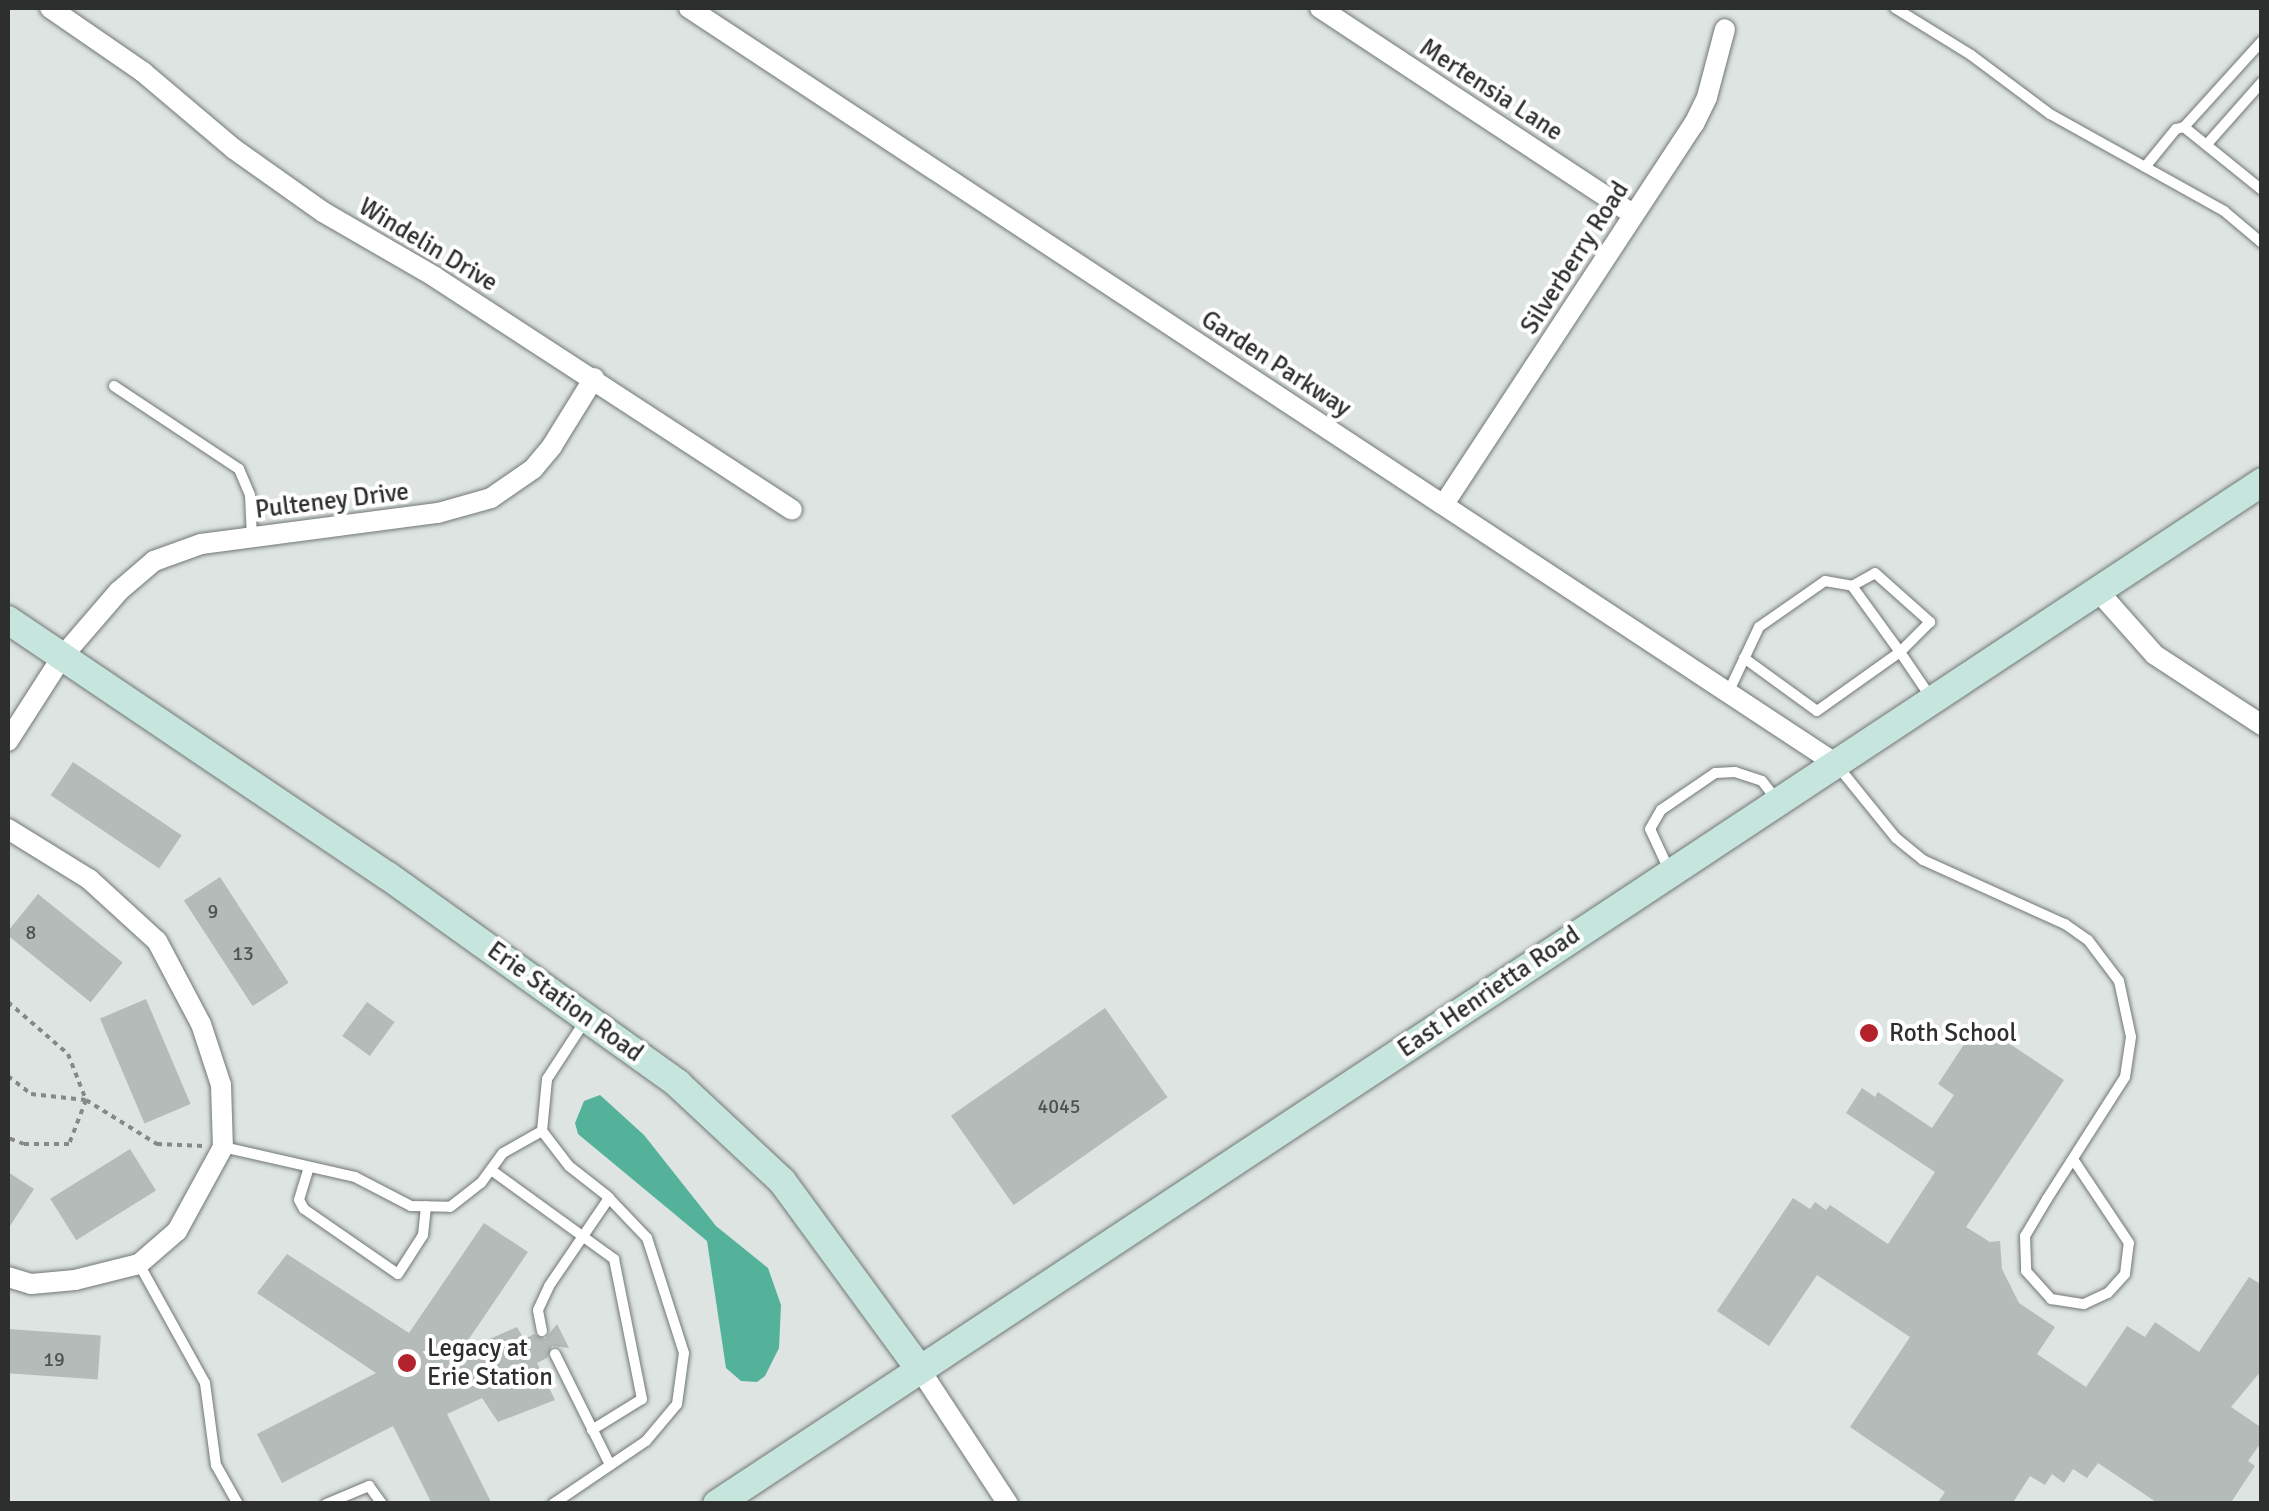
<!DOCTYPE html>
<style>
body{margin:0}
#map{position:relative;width:2269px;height:1511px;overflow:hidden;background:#dde4e2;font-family:Signika,sans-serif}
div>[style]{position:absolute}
.water>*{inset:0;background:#53b299}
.building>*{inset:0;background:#b4bbb9;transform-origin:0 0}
.path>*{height:4px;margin-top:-2px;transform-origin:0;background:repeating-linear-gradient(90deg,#858a89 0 5px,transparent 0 10px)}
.roads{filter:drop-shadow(0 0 2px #717775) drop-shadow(0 0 2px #717775)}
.lane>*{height:10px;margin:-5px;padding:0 5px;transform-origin:5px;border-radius:5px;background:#fff}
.street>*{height:20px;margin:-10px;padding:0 10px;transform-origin:10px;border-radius:10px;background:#fff}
.secondary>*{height:28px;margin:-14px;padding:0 14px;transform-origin:14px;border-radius:14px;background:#c6e5dd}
.dots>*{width:28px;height:28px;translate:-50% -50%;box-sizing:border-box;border:5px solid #fff;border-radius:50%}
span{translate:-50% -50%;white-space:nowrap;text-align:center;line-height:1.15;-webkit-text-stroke:8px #fff;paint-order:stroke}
.number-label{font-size:20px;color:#4e5251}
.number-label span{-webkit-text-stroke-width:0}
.street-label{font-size:25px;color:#2c2f2e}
.poi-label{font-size:25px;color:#2c2f2e}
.left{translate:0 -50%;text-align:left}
.frame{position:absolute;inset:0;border:10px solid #2c2f2e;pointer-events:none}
</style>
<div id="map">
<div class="water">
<div style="clip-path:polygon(600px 1095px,644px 1135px,716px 1226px,768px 1268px,781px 1305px,779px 1348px,765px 1376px,757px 1382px,741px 1381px,726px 1368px,707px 1241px,578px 1134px,575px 1123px,584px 1101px)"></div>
</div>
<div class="building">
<div style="left:73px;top:762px;width:131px;height:40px;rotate:34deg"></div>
<div style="left:220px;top:877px;width:126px;height:43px;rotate:57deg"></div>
<div style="left:38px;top:894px;width:109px;height:51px;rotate:39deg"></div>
<div style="left:146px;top:999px;width:114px;height:50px;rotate:67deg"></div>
<div style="left:367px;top:1002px;width:34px;height:42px;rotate:36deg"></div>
<div style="left:1105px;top:1008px;width:109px;height:188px;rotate:55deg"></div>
<div style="clip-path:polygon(1978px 1023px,2064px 1080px,1966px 1227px,1990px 1242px,2000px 1241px,2002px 1269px,2019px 1303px,2055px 1327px,2037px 1354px,2086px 1387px,2127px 1326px,2145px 1337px,2155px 1322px,2199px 1352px,2249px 1277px,2262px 1285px,2262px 1370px,2231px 1407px,2262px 1428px,2262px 1441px,2248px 1461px,2255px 1466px,2230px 1504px,2159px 1504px,2098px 1463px,2087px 1478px,2073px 1469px,2064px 1483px,2052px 1474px,2045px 1485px,2030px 1476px,2012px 1504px,1937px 1504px,1945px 1492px,1850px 1427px,1910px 1337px,1817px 1275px,1769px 1346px,1717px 1311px,1793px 1198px,1810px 1209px,1815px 1202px,1826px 1210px,1830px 1205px,1888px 1244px,1935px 1172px,1846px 1113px,1862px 1088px,1875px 1097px,1878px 1092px,1932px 1128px,1954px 1095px,1938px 1084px)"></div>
<div style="left:130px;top:1149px;width:49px;height:94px;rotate:58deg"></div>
<div style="clip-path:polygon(8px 1172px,34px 1189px,8px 1229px)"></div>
<div style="clip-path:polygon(484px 1223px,528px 1252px,460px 1352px,517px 1327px,524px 1339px,534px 1334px,545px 1339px,557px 1324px,569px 1348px,552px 1346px,547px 1358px,537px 1363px,555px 1400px,498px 1422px,482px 1398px,447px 1414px,492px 1504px,432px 1504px,393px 1426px,282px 1483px,257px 1434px,376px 1373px,257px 1293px,287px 1254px,409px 1333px)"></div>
<div style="left:8px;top:1329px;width:93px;height:44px;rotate:4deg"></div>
</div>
<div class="path">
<div style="left:8px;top:1002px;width:79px;rotate:40.9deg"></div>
<div style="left:68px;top:1054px;width:49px;rotate:68.6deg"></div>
<div style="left:86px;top:1100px;width:47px;rotate:111.1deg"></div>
<div style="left:69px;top:1144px;width:45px;rotate:180deg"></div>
<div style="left:24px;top:1144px;width:17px;rotate:-159deg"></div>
<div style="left:8px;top:1076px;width:29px;rotate:38deg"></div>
<div style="left:31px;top:1094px;width:55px;rotate:6.2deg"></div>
<div style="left:86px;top:1100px;width:84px;rotate:31.8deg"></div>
<div style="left:157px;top:1144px;width:47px;rotate:2.4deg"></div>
</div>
<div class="roads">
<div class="lane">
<div style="left:1895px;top:8px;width:89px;rotate:31.7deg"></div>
<div style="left:1971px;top:55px;width:99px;rotate:36.8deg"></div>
<div style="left:2050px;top:114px;width:199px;rotate:29.1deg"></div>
<div style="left:2224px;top:211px;width:50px;rotate:40.1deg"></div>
<div style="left:2184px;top:127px;width:116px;rotate:-47.8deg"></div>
<div style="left:2208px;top:143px;width:81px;rotate:-48.5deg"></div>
<div style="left:2145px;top:167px;width:49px;rotate:-50.8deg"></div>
<div style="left:2176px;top:129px;width:8px;rotate:-14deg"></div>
<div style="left:2184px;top:127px;width:100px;rotate:38.9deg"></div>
<div style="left:114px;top:386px;width:150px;rotate:33.6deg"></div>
<div style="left:239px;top:469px;width:28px;rotate:67deg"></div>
<div style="left:250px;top:495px;width:42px;rotate:87.3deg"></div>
<div style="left:1744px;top:658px;width:90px;rotate:36deg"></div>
<div style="left:1817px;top:711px;width:102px;rotate:-35.4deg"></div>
<div style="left:1900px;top:652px;width:82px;rotate:-126deg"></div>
<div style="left:1728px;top:693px;width:73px;rotate:-64.8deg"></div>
<div style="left:1759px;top:627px;width:80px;rotate:-34.9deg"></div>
<div style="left:1825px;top:581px;width:27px;rotate:10deg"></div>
<div style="left:1852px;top:586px;width:26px;rotate:-29deg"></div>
<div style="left:1875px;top:573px;width:74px;rotate:41.7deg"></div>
<div style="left:1930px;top:622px;width:42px;rotate:135deg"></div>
<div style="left:1900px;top:652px;width:57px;rotate:55.8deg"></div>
<div style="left:1836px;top:764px;width:95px;rotate:51deg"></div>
<div style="left:1896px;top:838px;width:35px;rotate:39deg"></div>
<div style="left:1923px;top:860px;width:156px;rotate:24.3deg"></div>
<div style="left:2065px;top:924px;width:28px;rotate:35deg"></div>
<div style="left:2088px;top:940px;width:51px;rotate:52.9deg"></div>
<div style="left:2119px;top:981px;width:57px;rotate:77.9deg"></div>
<div style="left:2131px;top:1037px;width:40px;rotate:98.5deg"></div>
<div style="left:2125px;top:1077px;width:145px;rotate:122.6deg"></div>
<div style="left:2047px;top:1199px;width:43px;rotate:120.7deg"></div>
<div style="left:2025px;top:1236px;width:35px;rotate:88deg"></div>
<div style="left:2026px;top:1271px;width:38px;rotate:48deg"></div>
<div style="left:2051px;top:1299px;width:33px;rotate:9deg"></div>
<div style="left:2084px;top:1304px;width:26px;rotate:-25deg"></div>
<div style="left:2108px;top:1293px;width:25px;rotate:-48deg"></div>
<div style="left:2125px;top:1274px;width:31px;rotate:-83deg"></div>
<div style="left:2129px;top:1243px;width:101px;rotate:-123.7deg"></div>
<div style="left:1670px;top:872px;width:47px;rotate:-114.9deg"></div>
<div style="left:1650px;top:829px;width:22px;rotate:-60deg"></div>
<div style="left:1661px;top:810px;width:65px;rotate:-34.4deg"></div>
<div style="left:1715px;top:773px;width:20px;rotate:-3deg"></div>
<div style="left:1735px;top:772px;width:28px;rotate:18deg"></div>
<div style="left:1762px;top:781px;width:24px;rotate:52deg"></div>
<div style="left:223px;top:1147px;width:135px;rotate:12.8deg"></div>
<div style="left:355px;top:1177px;width:63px;rotate:27.4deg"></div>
<div style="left:411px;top:1206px;width:39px;rotate:1deg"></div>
<div style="left:450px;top:1207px;width:39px;rotate:-38deg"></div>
<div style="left:481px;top:1183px;width:37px;rotate:-54deg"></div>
<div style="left:503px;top:1153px;width:45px;rotate:-29.4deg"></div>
<div style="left:309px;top:1167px;width:34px;rotate:107deg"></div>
<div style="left:299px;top:1200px;width:10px;rotate:61deg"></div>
<div style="left:304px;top:1209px;width:114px;rotate:34.7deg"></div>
<div style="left:398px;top:1274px;width:46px;rotate:-57.3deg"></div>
<div style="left:423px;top:1235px;width:29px;rotate:-84deg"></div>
<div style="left:491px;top:1170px;width:152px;rotate:35.9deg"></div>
<div style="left:614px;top:1259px;width:143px;rotate:78.7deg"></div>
<div style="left:642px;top:1399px;width:59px;rotate:148.2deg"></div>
<div style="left:139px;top:1264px;width:136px;rotate:61deg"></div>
<div style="left:205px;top:1383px;width:83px;rotate:82.4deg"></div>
<div style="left:216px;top:1465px;width:45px;rotate:60.6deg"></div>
<div style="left:542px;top:1331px;width:21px;rotate:-101deg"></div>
<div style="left:538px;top:1310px;width:26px;rotate:-65deg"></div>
<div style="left:549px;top:1286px;width:107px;rotate:-55.7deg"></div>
<div style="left:555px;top:1354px;width:124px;rotate:63.6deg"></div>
<div style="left:326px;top:1504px;width:47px;rotate:-22.7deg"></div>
<div style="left:369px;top:1486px;width:22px;rotate:54deg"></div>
<div style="left:553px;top:1504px;width:112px;rotate:-34.1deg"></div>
<div style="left:646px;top:1441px;width:48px;rotate:-50deg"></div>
<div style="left:677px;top:1404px;width:51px;rotate:-82.2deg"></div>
<div style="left:684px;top:1353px;width:121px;rotate:-107.8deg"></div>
<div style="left:647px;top:1238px;width:59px;rotate:-133.6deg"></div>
<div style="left:606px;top:1195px;width:47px;rotate:-141.9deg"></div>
<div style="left:569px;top:1166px;width:44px;rotate:-127.6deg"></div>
<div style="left:542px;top:1131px;width:52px;rotate:-84.5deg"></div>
<div style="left:547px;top:1079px;width:69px;rotate:-56.8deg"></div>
</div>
<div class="street">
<div style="left:50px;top:8px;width:113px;rotate:34.5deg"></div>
<div style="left:143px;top:72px;width:119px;rotate:40.2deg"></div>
<div style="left:234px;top:149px;width:109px;rotate:35.3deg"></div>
<div style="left:323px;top:212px;width:129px;rotate:30.1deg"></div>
<div style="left:435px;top:277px;width:426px;rotate:33.1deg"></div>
<div style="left:689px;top:8px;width:1372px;rotate:33.38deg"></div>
<div style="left:1320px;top:8px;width:375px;rotate:33.4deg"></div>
<div style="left:1444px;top:504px;width:455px;rotate:-56.7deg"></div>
<div style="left:1694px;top:124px;width:30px;rotate:-64deg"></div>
<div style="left:1707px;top:97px;width:70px;rotate:-75.2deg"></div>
<div style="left:2099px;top:592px;width:84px;rotate:48.4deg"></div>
<div style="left:2155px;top:655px;width:128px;rotate:33.2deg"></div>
<div style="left:8px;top:741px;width:100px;rotate:-57.3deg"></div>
<div style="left:62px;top:657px;width:87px;rotate:-49.2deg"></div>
<div style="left:119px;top:591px;width:46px;rotate:-40.6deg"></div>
<div style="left:154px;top:561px;width:50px;rotate:-19.9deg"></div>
<div style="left:201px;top:544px;width:239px;rotate:-7.5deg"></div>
<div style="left:438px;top:513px;width:55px;rotate:-15.8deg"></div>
<div style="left:491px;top:498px;width:51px;rotate:-34.6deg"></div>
<div style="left:533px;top:469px;width:30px;rotate:-50deg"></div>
<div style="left:552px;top:446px;width:80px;rotate:-58.3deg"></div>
<div style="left:8px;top:829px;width:95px;rotate:31.7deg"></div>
<div style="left:89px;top:879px;width:92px;rotate:42.4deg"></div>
<div style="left:157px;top:941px;width:94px;rotate:62.1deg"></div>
<div style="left:201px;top:1024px;width:64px;rotate:71.8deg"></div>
<div style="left:221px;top:1085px;width:62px;rotate:88.2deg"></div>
<div style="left:223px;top:1147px;width:96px;rotate:118.7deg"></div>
<div style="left:177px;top:1231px;width:50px;rotate:139deg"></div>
<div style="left:139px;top:1264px;width:66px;rotate:166deg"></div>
<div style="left:75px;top:1280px;width:44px;rotate:174.8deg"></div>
<div style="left:31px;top:1284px;width:24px;rotate:-163deg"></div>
<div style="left:919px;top:1368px;width:163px;rotate:56.8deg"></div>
</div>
<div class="secondary">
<div style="left:8px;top:620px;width:458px;rotate:34deg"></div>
<div style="left:388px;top:876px;width:357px;rotate:35.6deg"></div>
<div style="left:678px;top:1084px;width:142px;rotate:43deg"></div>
<div style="left:782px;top:1181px;width:232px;rotate:53.8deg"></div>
<div style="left:717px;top:1504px;width:1852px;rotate:-33.48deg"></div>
</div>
</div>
<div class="dots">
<div style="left:1869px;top:1033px;background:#b3222c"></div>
<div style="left:407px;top:1363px;background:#b3222c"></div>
</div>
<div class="number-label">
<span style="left:213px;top:911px">9</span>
<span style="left:31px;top:932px">8</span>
<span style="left:243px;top:953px">13</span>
<span style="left:1059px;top:1106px">4045</span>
<span style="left:54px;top:1359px">19</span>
</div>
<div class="street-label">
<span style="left:1491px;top:90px;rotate:33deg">Mertensia Lane</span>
<span style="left:428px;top:245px;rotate:31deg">Windelin Drive</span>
<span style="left:1575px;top:258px;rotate:-57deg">Silverberry Road</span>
<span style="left:1276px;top:364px;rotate:33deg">Garden Parkway</span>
<span style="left:332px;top:501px;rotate:-7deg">Pulteney Drive</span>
<span style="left:1489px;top:992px;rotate:-34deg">East Henrietta Road</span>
<span style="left:565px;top:1002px;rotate:36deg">Erie Station Road</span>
</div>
<div class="poi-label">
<span class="left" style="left:1889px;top:1033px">Roth School</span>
<span class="left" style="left:427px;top:1363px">Legacy at<br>Erie Station</span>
</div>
<div class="frame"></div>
</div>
